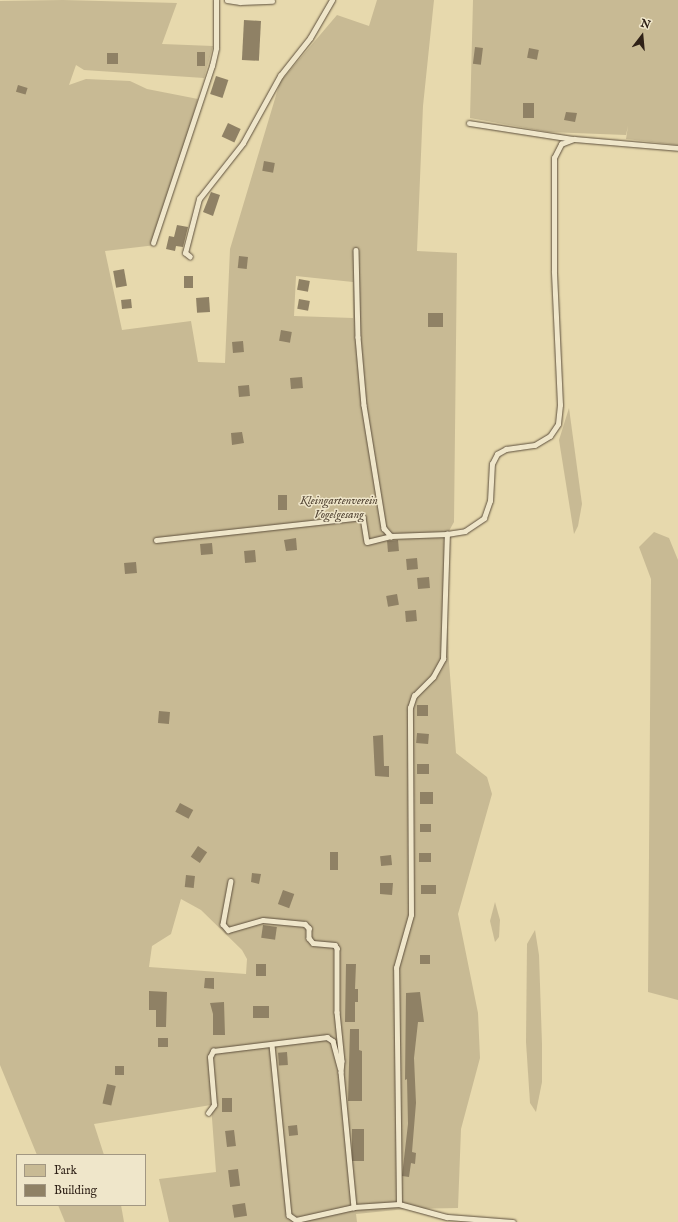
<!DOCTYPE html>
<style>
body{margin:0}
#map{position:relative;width:678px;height:1222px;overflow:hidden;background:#e7d9ad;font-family:"IM FELL English",serif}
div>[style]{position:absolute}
.green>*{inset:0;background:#c8ba94}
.building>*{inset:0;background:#8f8165;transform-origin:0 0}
.roads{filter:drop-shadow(0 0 1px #5d4f3c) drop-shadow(0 0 1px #5d4f3c)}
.service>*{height:4.5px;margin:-2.25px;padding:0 2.25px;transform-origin:2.25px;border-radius:2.25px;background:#efe6ca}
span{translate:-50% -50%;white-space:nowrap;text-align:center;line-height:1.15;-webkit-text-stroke:3px #efe6ca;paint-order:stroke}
.park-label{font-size:12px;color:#554736;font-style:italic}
.legend{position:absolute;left:16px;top:1154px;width:130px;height:52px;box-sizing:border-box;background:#efe6ca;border:1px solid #a29782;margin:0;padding:5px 7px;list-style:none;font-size:12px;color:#2f2117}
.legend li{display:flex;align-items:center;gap:8px;height:20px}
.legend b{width:20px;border:1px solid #a29782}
.north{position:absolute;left:622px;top:16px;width:40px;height:40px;-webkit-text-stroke:3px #efe6ca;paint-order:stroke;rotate:16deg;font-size:11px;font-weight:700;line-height:16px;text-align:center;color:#2f2117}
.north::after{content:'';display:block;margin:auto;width:14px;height:18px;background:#2f2117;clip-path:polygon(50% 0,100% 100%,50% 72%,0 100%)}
</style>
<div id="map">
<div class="green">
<div style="clip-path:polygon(evenodd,63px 0,177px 3px,162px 44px,213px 46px,204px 78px,84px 70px,76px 65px,69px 85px,86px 79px,130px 81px,147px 89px,198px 99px,156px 245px,105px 251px,122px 330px,191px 321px,198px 362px,225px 363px,230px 249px,280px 82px,337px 15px,369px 26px,377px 0,434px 0,423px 106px,417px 251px,457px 253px,454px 522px,444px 540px,449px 662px,456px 753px,487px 777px,492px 794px,458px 914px,478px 1013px,480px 1058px,461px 1129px,458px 1208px,406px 1209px,356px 1214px,357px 1222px,169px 1222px,159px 1179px,216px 1172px,211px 1105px,94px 1124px,104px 1155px,37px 1155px,0 1065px,0 1px,63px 0,296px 276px,353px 282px,353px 318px,294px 316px,296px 276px,63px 0,181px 899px,201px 910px,242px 950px,247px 959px,246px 974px,149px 967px,152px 946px,171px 934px,181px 899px)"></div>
<div style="clip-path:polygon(473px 0,678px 0,678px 145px,626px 139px,628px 126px,626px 135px,548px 132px,470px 118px)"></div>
<div style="clip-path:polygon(569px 408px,582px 504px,578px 526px,574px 534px,559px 440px)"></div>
<div style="clip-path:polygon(654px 532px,669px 538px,678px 560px,678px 1000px,648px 992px,651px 579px,639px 547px)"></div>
<div style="clip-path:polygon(495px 902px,500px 920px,499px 937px,495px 942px,490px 921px)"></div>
<div style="clip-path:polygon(535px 930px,539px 955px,542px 1044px,542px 1082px,536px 1112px,530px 1103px,526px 1042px,527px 944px)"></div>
<div style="clip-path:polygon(58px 1205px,121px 1205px,124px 1222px,65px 1222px)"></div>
</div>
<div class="building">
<div style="left:244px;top:20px;width:17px;height:40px;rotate:3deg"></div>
<div style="left:475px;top:47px;width:8px;height:17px;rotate:7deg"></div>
<div style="left:529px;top:48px;width:10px;height:10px;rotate:11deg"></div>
<div style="left:197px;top:52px;width:8px;height:14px"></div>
<div style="left:107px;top:53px;width:11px;height:11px"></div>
<div style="left:216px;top:76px;width:13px;height:19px;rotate:18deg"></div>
<div style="left:18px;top:85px;width:10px;height:7px;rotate:17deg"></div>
<div style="left:523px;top:103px;width:11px;height:15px"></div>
<div style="clip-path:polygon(566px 112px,577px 113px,575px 122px,564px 120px)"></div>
<div style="left:228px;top:123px;width:14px;height:15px;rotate:25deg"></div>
<div style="left:264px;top:161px;width:11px;height:10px;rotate:10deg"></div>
<div style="clip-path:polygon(211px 192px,220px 195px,213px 216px,203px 212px)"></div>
<div style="clip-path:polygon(177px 225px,188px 227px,183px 247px,176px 246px,175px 251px,166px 249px,169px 236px,174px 237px)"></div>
<div style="left:239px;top:256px;width:9px;height:12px;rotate:6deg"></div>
<div style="left:124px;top:269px;width:17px;height:11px;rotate:80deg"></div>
<div style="left:184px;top:276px;width:9px;height:12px"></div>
<div style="left:299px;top:279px;width:11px;height:11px;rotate:10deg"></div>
<div style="left:209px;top:297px;width:15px;height:13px;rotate:86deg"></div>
<div style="left:131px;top:299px;width:9px;height:10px;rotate:84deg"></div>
<div style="left:299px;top:299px;width:11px;height:10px;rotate:10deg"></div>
<div style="left:428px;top:313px;width:15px;height:14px"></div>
<div style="left:281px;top:330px;width:11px;height:11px;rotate:10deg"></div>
<div style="left:243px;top:341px;width:11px;height:11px;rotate:85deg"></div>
<div style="left:302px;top:377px;width:11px;height:12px;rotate:85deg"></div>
<div style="left:249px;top:385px;width:11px;height:11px;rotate:85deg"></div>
<div style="clip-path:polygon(242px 432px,244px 443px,232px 445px,231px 433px)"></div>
<div style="left:278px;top:495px;width:9px;height:15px"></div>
<div style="clip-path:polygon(296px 538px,297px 550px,286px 551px,284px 540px)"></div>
<div style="left:398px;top:540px;width:11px;height:11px;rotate:85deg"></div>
<div style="left:212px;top:543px;width:11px;height:12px;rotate:85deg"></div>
<div style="left:255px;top:550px;width:12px;height:11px;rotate:85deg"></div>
<div style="left:417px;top:558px;width:11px;height:11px;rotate:85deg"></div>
<div style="left:136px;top:562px;width:11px;height:12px;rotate:85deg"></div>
<div style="left:429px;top:577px;width:11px;height:12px;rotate:85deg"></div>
<div style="left:397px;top:594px;width:11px;height:11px;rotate:80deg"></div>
<div style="left:416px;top:610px;width:11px;height:11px;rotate:85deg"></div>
<div style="left:417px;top:705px;width:11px;height:11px"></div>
<div style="left:159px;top:711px;width:11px;height:12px;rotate:5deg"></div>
<div style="left:417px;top:733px;width:12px;height:10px;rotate:5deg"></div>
<div style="clip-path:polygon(383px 735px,384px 766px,389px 766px,389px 777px,375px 776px,373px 736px)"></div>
<div style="left:417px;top:764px;width:12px;height:10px"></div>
<div style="left:420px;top:792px;width:13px;height:12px"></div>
<div style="left:180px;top:803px;width:15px;height:10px;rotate:28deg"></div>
<div style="left:420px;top:824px;width:11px;height:8px"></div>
<div style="left:198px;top:846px;width:11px;height:13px;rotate:34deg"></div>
<div style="left:330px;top:852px;width:8px;height:18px"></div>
<div style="left:431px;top:853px;width:9px;height:12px;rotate:90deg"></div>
<div style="left:391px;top:855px;width:10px;height:11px;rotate:84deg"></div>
<div style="clip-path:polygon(252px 873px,261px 874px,259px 884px,251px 882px)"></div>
<div style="left:186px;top:875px;width:9px;height:12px;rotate:6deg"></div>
<div style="clip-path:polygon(380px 883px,393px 883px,392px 895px,380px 894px)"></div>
<div style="left:421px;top:885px;width:15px;height:9px"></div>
<div style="left:283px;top:890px;width:12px;height:15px;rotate:20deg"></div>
<div style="left:263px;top:925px;width:14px;height:13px;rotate:8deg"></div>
<div style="left:420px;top:955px;width:10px;height:9px"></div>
<div style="left:256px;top:964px;width:10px;height:12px"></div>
<div style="clip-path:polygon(346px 964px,356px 964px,355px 989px,358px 989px,358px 1002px,355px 1002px,355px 1022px,345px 1022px)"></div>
<div style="clip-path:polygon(205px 978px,214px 978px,214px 989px,204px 988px)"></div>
<div style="clip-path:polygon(149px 991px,167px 992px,166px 1027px,156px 1027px,156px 1010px,149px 1010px)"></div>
<div style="clip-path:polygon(420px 992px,424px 1022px,418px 1022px,414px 1058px,416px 1103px,412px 1152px,416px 1153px,415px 1164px,411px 1163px,409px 1177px,402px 1176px,408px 1124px,407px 1079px,405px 1080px,406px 993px)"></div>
<div style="clip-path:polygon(224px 1002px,225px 1035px,213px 1035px,213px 1014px,210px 1003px)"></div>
<div style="left:253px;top:1006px;width:16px;height:12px"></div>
<div style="clip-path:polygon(350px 1029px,359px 1029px,359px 1050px,362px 1051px,362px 1101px,348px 1101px)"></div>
<div style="left:158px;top:1038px;width:10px;height:9px"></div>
<div style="left:287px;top:1052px;width:13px;height:9px;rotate:86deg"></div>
<div style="left:115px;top:1066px;width:9px;height:9px"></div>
<div style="left:107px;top:1084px;width:9px;height:20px;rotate:13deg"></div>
<div style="left:232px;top:1098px;width:14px;height:10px;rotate:90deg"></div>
<div style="left:297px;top:1125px;width:10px;height:9px;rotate:84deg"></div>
<div style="left:352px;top:1129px;width:12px;height:32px"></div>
<div style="left:234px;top:1130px;width:16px;height:9px;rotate:83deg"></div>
<div style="left:238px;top:1169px;width:17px;height:10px;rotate:83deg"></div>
<div style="left:245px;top:1203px;width:13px;height:13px;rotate:81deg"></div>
</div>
<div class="roads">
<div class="service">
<div style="left:227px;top:0;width:13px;rotate:9deg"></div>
<div style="left:240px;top:2px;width:32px;rotate:-2deg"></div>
<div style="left:469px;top:123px;width:104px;rotate:8.8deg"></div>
<div style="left:153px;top:243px;width:187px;rotate:-71.6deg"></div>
<div style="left:212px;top:66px;width:18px;rotate:-77deg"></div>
<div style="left:216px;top:48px;width:48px;rotate:-90deg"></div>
<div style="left:356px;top:250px;width:87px;rotate:88.7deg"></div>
<div style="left:358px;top:337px;width:68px;rotate:85deg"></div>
<div style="left:364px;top:405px;width:125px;rotate:80.8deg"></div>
<div style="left:384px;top:528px;width:11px;rotate:49deg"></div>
<div style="left:391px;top:536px;width:56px;rotate:-2deg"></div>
<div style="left:447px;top:534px;width:18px;rotate:-9deg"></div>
<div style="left:465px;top:531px;width:23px;rotate:-34deg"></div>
<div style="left:484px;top:518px;width:18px;rotate:-71deg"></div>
<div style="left:490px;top:501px;width:37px;rotate:-87deg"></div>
<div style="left:492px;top:464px;width:11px;rotate:-63deg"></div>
<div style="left:497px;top:454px;width:10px;rotate:-29deg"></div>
<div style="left:506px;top:449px;width:29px;rotate:-8deg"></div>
<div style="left:535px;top:445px;width:17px;rotate:-31deg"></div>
<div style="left:550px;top:436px;width:14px;rotate:-56deg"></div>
<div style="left:558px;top:424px;width:19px;rotate:-84deg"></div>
<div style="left:560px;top:405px;width:134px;rotate:-92.6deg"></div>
<div style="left:554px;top:271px;width:113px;rotate:-90deg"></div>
<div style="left:554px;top:158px;width:16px;rotate:-63deg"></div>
<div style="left:561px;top:144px;width:14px;rotate:-21deg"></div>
<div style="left:574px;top:139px;width:104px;rotate:4.9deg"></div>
<div style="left:190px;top:257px;width:6px;rotate:-141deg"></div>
<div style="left:185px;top:253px;width:56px;rotate:-75.5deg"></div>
<div style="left:199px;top:199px;width:71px;rotate:-51.8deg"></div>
<div style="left:243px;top:143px;width:77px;rotate:-61.1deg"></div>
<div style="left:280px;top:76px;width:48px;rotate:-51.7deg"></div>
<div style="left:310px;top:38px;width:44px;rotate:-59.9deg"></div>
<div style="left:156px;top:540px;width:208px;rotate:-6.3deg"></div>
<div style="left:363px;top:517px;width:25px;rotate:81deg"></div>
<div style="left:367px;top:542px;width:25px;rotate:-14deg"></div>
<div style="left:231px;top:881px;width:44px;rotate:100.5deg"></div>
<div style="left:223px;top:924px;width:8px;rotate:50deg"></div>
<div style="left:228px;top:930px;width:36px;rotate:-16deg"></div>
<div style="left:263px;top:920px;width:42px;rotate:5.4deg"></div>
<div style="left:305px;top:924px;width:6px;rotate:45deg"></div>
<div style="left:309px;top:928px;width:10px;rotate:90deg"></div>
<div style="left:309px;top:938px;width:6px;rotate:51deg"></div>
<div style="left:313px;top:943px;width:22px;rotate:5deg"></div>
<div style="left:335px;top:945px;width:4px;rotate:56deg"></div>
<div style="left:337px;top:948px;width:64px;rotate:90deg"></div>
<div style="left:337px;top:1012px;width:49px;rotate:84.2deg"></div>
<div style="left:342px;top:1061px;width:11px;rotate:95deg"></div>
<div style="left:341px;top:1072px;width:136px;rotate:84.5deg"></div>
<div style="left:272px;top:1045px;width:171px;rotate:84.3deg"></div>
<div style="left:289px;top:1215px;width:9px;rotate:36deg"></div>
<div style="left:296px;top:1220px;width:59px;rotate:-12.6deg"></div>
<div style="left:354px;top:1207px;width:45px;rotate:-3.8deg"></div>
<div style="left:399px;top:1204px;width:50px;rotate:15.2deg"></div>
<div style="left:447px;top:1217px;width:66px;rotate:4.3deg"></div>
<div style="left:208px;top:1113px;width:10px;rotate:-53deg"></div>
<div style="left:214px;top:1105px;width:48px;rotate:-94.8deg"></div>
<div style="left:210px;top:1057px;width:7px;rotate:-63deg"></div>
<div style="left:213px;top:1051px;width:115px;rotate:-7deg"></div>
<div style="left:327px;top:1037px;width:7px;rotate:34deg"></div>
<div style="left:333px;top:1041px;width:28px;rotate:75deg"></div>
<div style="left:399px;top:1204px;width:236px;rotate:-90.7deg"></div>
<div style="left:396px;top:968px;width:55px;rotate:-74.2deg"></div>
<div style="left:411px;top:915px;width:207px;rotate:-90.3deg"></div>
<div style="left:410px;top:708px;width:13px;rotate:-72deg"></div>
<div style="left:414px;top:696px;width:27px;rotate:-45deg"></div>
<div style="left:433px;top:677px;width:21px;rotate:-61deg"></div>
<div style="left:443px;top:659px;width:125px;rotate:-88.2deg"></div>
</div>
</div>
<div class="park-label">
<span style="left:339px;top:508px">Kleingartenverein<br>Vogelgesang</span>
</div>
<ul class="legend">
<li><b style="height:11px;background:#c8ba94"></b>Park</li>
<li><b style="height:11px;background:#8f8165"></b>Building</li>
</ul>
<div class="north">N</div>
</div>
